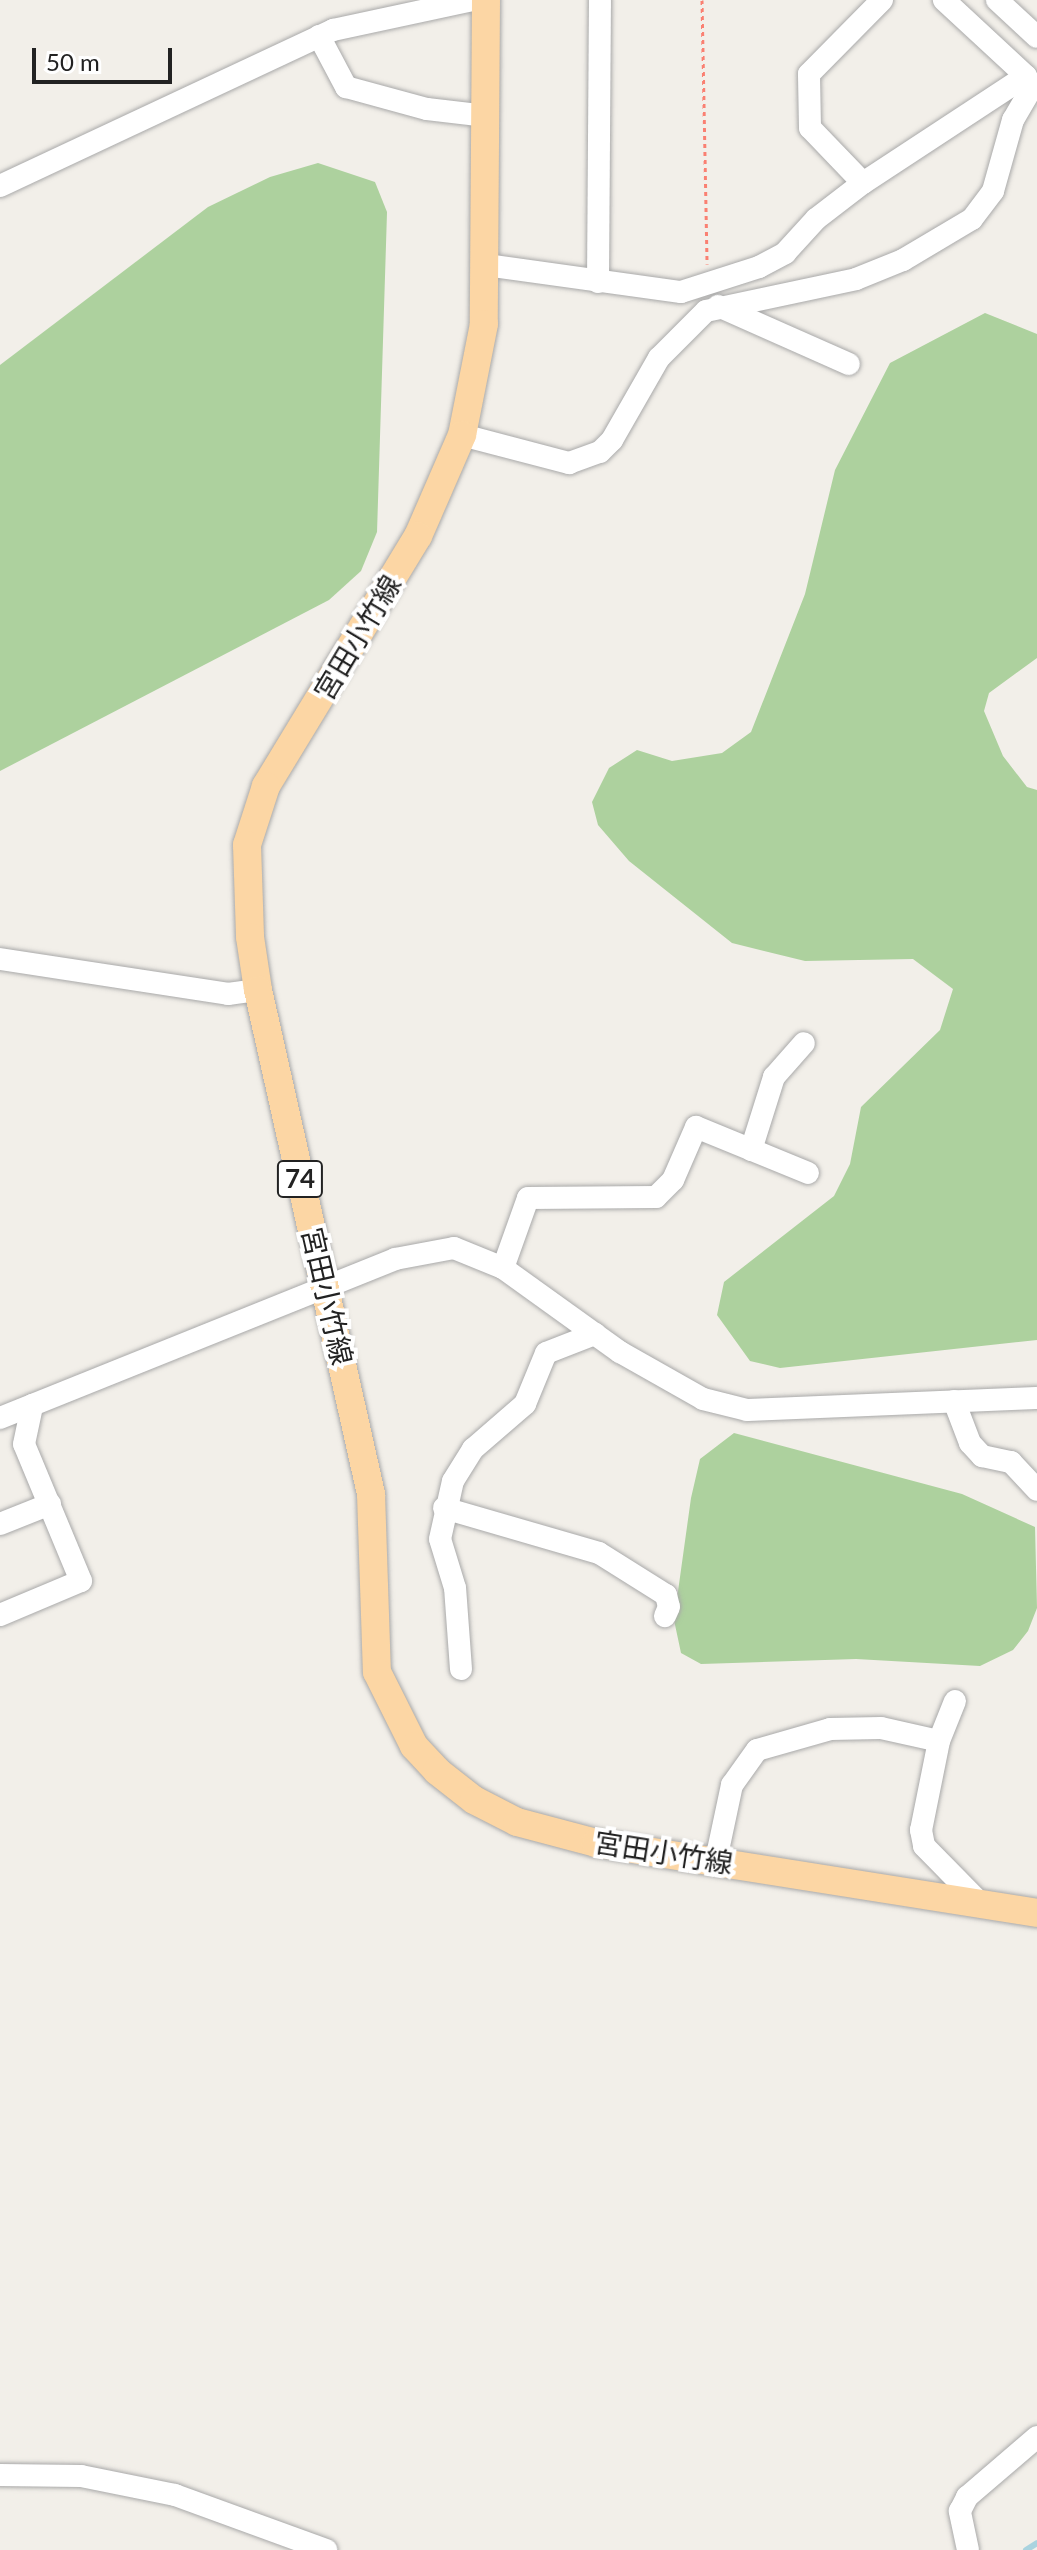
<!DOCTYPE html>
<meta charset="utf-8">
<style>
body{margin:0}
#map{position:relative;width:1037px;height:2550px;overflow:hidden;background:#f2efe9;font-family:Lato,"Noto Sans JP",sans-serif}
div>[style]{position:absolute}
.forest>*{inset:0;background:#add19e}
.stream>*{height:6px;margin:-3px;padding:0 3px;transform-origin:3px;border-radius:3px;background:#aad3df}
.path>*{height:3px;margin-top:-1.5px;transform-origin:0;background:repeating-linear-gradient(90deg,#fa8072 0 4px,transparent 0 8px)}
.roads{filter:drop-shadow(0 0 2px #a9a9a9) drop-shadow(0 0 2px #a9a9a9)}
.minor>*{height:22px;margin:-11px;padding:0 11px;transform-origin:11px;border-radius:11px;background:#fff}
.major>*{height:28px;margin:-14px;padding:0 14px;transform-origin:14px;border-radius:14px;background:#fcd6a4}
span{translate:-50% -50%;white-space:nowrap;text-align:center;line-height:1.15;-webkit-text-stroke:8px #fff;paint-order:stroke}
.shield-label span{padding:2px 6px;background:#fff;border:2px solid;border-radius:6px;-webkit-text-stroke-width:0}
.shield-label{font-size:26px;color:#222;font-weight:700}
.street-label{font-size:28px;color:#222}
.scale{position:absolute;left:32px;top:48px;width:140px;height:36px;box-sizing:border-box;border:4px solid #222;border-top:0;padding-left:10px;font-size:24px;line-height:28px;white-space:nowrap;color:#222;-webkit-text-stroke:6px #fff;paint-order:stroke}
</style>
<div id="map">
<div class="forest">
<div style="clip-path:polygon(318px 163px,375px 182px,387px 212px,377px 532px,361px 571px,329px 600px,0 771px,0 365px,208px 207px,270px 177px)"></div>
<div style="clip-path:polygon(985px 313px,1037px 334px,1037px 658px,989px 693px,984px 711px,1003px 756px,1027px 787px,1037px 790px,1037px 1340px,780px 1368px,750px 1361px,717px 1315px,724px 1282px,834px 1196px,850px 1164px,861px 1107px,940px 1030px,953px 989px,913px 959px,805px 961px,732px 943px,629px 861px,598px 825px,592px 802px,609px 768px,637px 750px,672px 761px,722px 753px,751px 732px,805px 594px,835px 470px,890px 363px)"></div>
<div style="clip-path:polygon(734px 1433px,962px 1494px,1035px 1527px,1037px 1608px,1028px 1631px,1013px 1650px,980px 1666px,856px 1659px,701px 1664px,681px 1653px,674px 1620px,691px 1498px,700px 1459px)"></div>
</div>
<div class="stream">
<div style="left:1026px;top:2550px;width:13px;rotate:-32deg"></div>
</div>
<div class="path">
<div style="left:702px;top:0;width:264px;rotate:88.9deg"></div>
</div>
<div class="roads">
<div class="minor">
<div style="left:997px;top:0;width:54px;rotate:42.8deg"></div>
<div style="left:319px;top:36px;width:58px;rotate:62.1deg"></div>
<div style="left:346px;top:87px;width:84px;rotate:15.2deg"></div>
<div style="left:427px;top:109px;width:60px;rotate:6.7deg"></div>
<div style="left:863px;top:183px;width:76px;rotate:-133.9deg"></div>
<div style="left:810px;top:128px;width:54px;rotate:-91.1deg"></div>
<div style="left:809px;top:74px;width:104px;rotate:-45.4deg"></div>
<div style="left:0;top:186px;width:368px;rotate:-25.1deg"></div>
<div style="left:333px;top:30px;width:143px;rotate:-12.1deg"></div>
<div style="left:486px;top:265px;width:197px;rotate:7.9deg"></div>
<div style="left:681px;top:292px;width:82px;rotate:-17.8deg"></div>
<div style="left:759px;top:267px;width:30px;rotate:-28deg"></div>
<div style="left:785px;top:253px;width:46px;rotate:-47.6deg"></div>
<div style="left:816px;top:219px;width:59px;rotate:-37.5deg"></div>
<div style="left:863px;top:183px;width:195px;rotate:-33.3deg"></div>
<div style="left:1026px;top:76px;width:112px;rotate:-137.2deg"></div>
<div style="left:598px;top:282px;width:282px;rotate:-89.6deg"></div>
<div style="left:718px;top:306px;width:143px;rotate:23.9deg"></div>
<div style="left:462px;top:435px;width:111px;rotate:14.7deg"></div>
<div style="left:569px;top:463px;width:33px;rotate:-20deg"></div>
<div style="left:600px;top:452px;width:17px;rotate:-45deg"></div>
<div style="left:612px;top:440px;width:95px;rotate:-60.2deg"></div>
<div style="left:659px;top:358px;width:66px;rotate:-45deg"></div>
<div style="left:706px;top:311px;width:153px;rotate:-12deg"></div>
<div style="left:856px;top:279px;width:51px;rotate:-22deg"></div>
<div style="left:903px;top:260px;width:80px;rotate:-30.7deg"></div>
<div style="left:972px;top:219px;width:35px;rotate:-53deg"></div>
<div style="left:993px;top:191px;width:74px;rotate:-74.3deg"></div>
<div style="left:1013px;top:120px;width:42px;rotate:-59.7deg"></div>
<div style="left:0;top:959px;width:231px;rotate:8.7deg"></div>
<div style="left:228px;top:994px;width:30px;rotate:-8deg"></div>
<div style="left:751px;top:1150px;width:77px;rotate:-72.5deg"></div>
<div style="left:774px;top:1077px;width:45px;rotate:-48.6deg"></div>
<div style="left:503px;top:1268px;width:74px;rotate:-70.3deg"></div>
<div style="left:528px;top:1198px;width:128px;rotate:-0.4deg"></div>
<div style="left:656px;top:1197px;width:24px;rotate:-45deg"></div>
<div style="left:673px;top:1180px;width:58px;rotate:-66.5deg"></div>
<div style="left:696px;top:1127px;width:121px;rotate:22.3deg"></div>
<div style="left:954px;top:1401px;width:45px;rotate:69.1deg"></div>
<div style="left:970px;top:1443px;width:18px;rotate:47deg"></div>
<div style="left:982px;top:1456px;width:30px;rotate:12deg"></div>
<div style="left:1011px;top:1462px;width:38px;rotate:47deg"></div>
<div style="left:0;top:1418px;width:426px;rotate:-21.9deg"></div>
<div style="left:395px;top:1259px;width:60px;rotate:-10.6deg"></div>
<div style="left:454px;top:1248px;width:53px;rotate:22.2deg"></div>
<div style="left:503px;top:1268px;width:144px;rotate:35.7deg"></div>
<div style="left:620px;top:1352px;width:95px;rotate:29.5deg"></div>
<div style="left:703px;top:1399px;width:45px;rotate:14deg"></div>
<div style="left:747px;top:1410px;width:290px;rotate:-2.4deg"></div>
<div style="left:444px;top:1508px;width:161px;rotate:16.2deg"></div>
<div style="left:599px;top:1553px;width:79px;rotate:32.1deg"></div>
<div style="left:666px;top:1595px;width:12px;rotate:76deg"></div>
<div style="left:669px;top:1607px;width:10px;rotate:114deg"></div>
<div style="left:0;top:1524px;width:54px;rotate:-21.8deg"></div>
<div style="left:0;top:1615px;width:88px;rotate:-22.8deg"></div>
<div style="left:81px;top:1581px;width:148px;rotate:-112.6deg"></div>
<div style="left:24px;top:1444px;width:40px;rotate:-78deg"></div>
<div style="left:461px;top:1669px;width:81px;rotate:-94.2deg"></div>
<div style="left:455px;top:1588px;width:51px;rotate:-107deg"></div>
<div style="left:440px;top:1539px;width:59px;rotate:-77.4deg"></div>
<div style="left:453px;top:1481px;width:38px;rotate:-58deg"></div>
<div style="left:473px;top:1449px;width:69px;rotate:-40.9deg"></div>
<div style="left:525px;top:1404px;width:55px;rotate:-67.6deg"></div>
<div style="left:546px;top:1353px;width:53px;rotate:-21.2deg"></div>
<div style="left:939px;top:1741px;width:91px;rotate:101.4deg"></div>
<div style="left:921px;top:1830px;width:16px;rotate:79deg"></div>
<div style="left:924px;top:1846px;width:81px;rotate:45.5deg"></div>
<div style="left:716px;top:1860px;width:77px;rotate:-78deg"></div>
<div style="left:732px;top:1785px;width:43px;rotate:-54.5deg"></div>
<div style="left:757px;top:1750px;width:76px;rotate:-16deg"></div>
<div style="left:830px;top:1729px;width:51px;rotate:-1.1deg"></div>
<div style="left:881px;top:1728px;width:59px;rotate:12.6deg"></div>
<div style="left:939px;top:1741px;width:43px;rotate:-68.2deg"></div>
<div style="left:0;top:2475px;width:81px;rotate:0.7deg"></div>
<div style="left:81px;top:2476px;width:96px;rotate:11.4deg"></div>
<div style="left:175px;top:2495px;width:161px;rotate:20deg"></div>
<div style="left:968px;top:2550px;width:40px;rotate:-102deg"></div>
<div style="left:960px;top:2511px;width:16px;rotate:-63deg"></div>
<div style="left:967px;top:2497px;width:92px;rotate:-40.6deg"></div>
</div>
<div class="major">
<div style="left:486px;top:0;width:324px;rotate:90.4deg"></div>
<div style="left:484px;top:324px;width:113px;rotate:101.2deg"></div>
<div style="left:462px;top:435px;width:110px;rotate:113.5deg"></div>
<div style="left:418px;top:536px;width:293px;rotate:121.3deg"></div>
<div style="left:266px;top:786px;width:62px;rotate:107.9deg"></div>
<div style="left:247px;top:845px;width:92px;rotate:88.1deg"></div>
<div style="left:250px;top:937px;width:54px;rotate:81.4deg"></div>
<div style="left:258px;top:990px;width:517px;rotate:77.36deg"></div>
<div style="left:371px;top:1494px;width:178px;rotate:88.1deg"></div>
<div style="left:377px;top:1672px;width:83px;rotate:63.4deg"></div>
<div style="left:414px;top:1746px;width:34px;rotate:47deg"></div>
<div style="left:437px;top:1771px;width:47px;rotate:38.1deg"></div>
<div style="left:474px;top:1800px;width:48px;rotate:27.1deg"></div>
<div style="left:517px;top:1822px;width:82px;rotate:14.9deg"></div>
<div style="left:596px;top:1843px;width:447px;rotate:9deg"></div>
</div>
</div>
<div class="shield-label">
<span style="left:300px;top:1179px">74</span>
</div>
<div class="street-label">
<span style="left:357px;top:637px;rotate:-59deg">宮田小竹線</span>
<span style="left:328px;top:1296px;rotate:77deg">宮田小竹線</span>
<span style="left:664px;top:1852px;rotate:9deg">宮田小竹線</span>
</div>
<div class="scale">50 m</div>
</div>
